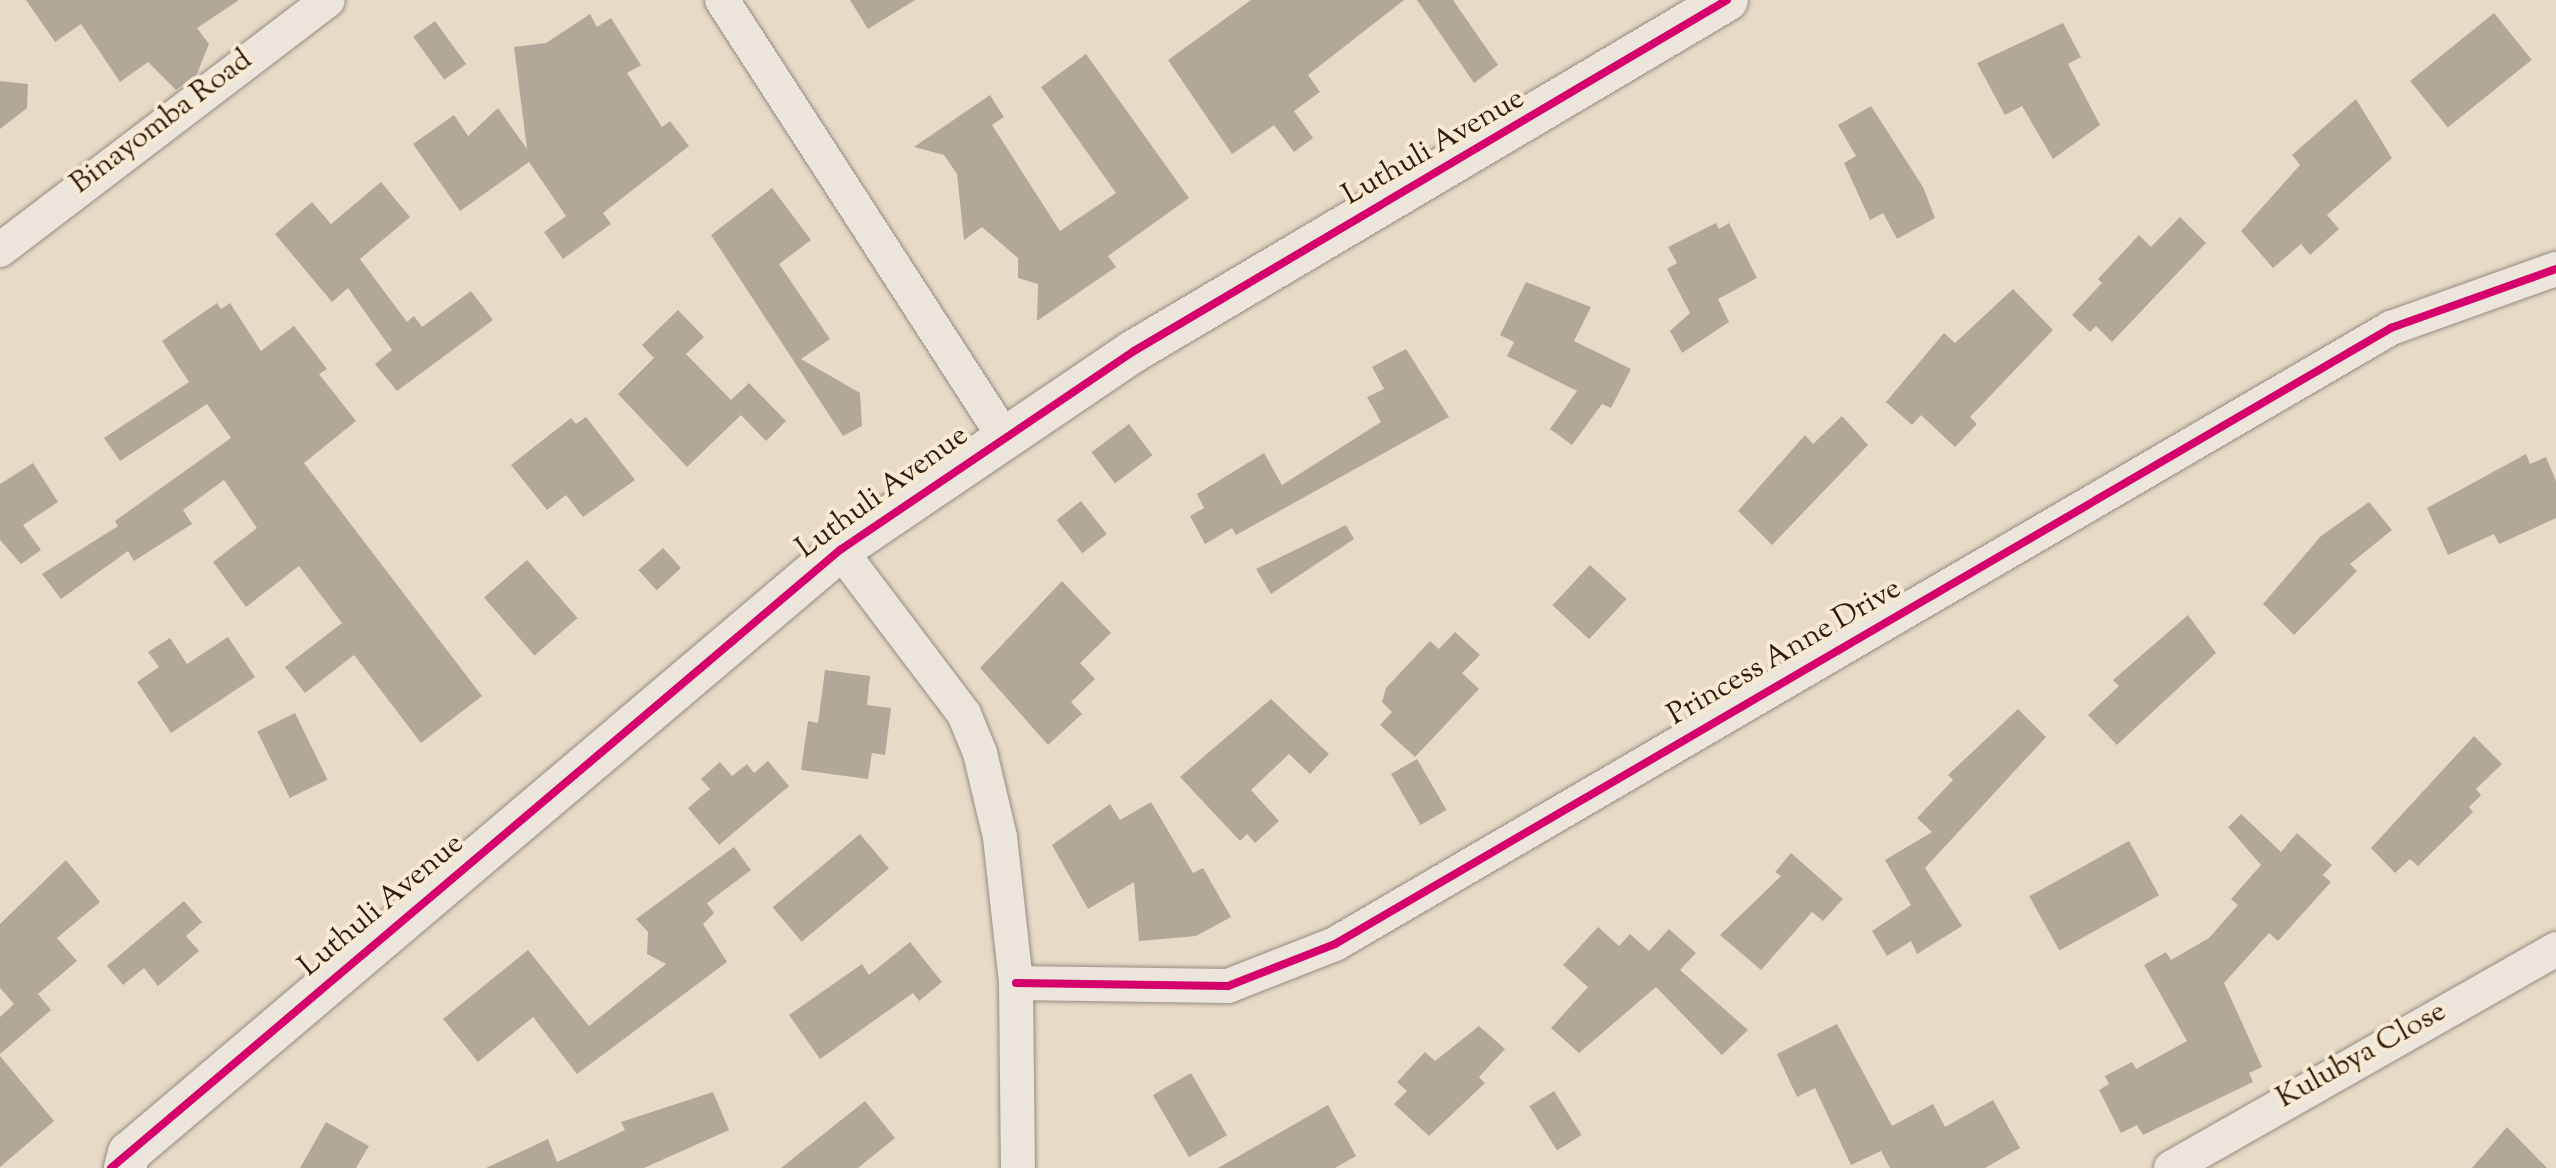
<!DOCTYPE html>
<style>
body{margin:0}
#map{position:relative;width:2556px;height:1168px;overflow:hidden;background:#e7dac7;font-family:"Sorts Mill Goudy",serif}
div>[style]{position:absolute}
.building>*{inset:0;background:#b2a89a;transform-origin:0 0}
.roads{filter:drop-shadow(0 0 2px #968c80) drop-shadow(0 0 2px #968c80)}
.minor>*{height:34px;margin:-17px;padding:0 17px;transform-origin:17px;border-radius:17px;background:#ebe5db}
.tertiary>*{height:42px;margin:-21px;padding:0 21px;transform-origin:21px;border-radius:21px;background:#ebe5db}
.cycleway>*{height:8px;margin:-4px;padding:0 4px;transform-origin:4px;border-radius:4px;background:#d6006c}
span{translate:-50% -50%;white-space:nowrap;text-align:center;line-height:1.15;-webkit-text-stroke:8px #f8ead2;paint-order:stroke}
.street-label{font-size:30px;color:#311c0b}
</style>
<div id="map">
<div class="building">
<div style="clip-path:polygon(26px 0,239px 0,197px 28px,209px 44px,196px 76px,176px 90px,148px 62px,120px 82px,81px 24px,55px 42px)"></div>
<div style="clip-path:polygon(850px 0,915px 0,868px 29px)"></div>
<div style="clip-path:polygon(1251px 0,1404px 0,1308px 75px,1320px 92px,1294px 111px,1313px 138px,1294px 152px,1274px 125px,1232px 154px,1168px 60px)"></div>
<div style="clip-path:polygon(1417px 0,1453px 0,1498px 65px,1474px 83px)"></div>
<div style="left:2494px;top:13px;width:60px;height:108px;rotate:51deg"></div>
<div style="clip-path:polygon(590px 14px,597px 27px,611px 18px,641px 65px,627px 73px,662px 127px,670px 121px,689px 146px,603px 213px,611px 224px,563px 259px,544px 232px,566px 216px,529px 162px,460px 211px,413px 144px,454px 115px,468px 136px,498px 108px,527px 149px,514px 47px,546px 43px)"></div>
<div style="left:435px;top:21px;width:53px;height:27px;rotate:54deg"></div>
<div style="clip-path:polygon(2063px 23px,2081px 57px,2068px 64px,2100px 125px,2053px 159px,2022px 106px,2005px 115px,1977px 63px)"></div>
<div style="clip-path:polygon(1086px 54px,1189px 198px,1108px 256px,1116px 267px,1037px 321px,1038px 284px,1018px 278px,1018px 258px,982px 227px,964px 240px,957px 174px,944px 155px,914px 147px,990px 95px,1004px 117px,992px 125px,1060px 231px,1116px 193px,1041px 87px)"></div>
<div style="clip-path:polygon(0 81px,28px 84px,27px 108px,0 129px)"></div>
<div style="clip-path:polygon(2356px 99px,2392px 158px,2327px 215px,2339px 229px,2310px 255px,2301px 244px,2273px 268px,2241px 231px,2300px 165px,2292px 155px)"></div>
<div style="clip-path:polygon(1871px 106px,1923px 187px,1935px 218px,1897px 239px,1883px 213px,1870px 220px,1844px 163px,1856px 156px,1838px 125px)"></div>
<div style="clip-path:polygon(381px 182px,410px 217px,360px 259px,407px 322px,414px 316px,422px 327px,471px 291px,493px 320px,397px 391px,375px 364px,392px 350px,348px 288px,332px 302px,275px 234px,312px 202px,331px 224px)"></div>
<div style="clip-path:polygon(772px 188px,811px 240px,779px 264px,830px 339px,801px 359px,860px 393px,862px 426px,843px 436px,711px 235px)"></div>
<div style="clip-path:polygon(2180px 217px,2206px 243px,2112px 342px,2096px 326px,2090px 332px,2072px 315px,2102px 283px,2098px 279px,2139px 235px,2151px 247px)"></div>
<div style="clip-path:polygon(1716px 223px,1719px 229px,1729px 223px,1757px 278px,1718px 299px,1729px 322px,1682px 353px,1670px 331px,1690px 313px,1667px 269px,1677px 263px,1668px 247px)"></div>
<div style="clip-path:polygon(1526px 282px,1591px 307px,1574px 341px,1631px 369px,1611px 408px,1602px 404px,1572px 445px,1550px 429px,1577px 391px,1507px 356px,1514px 342px,1500px 335px)"></div>
<div style="clip-path:polygon(2013px 289px,2053px 330px,1970px 417px,1977px 424px,1955px 447px,1921px 415px,1912px 425px,1886px 402px,1944px 333px,1955px 343px)"></div>
<div style="clip-path:polygon(217px 303px,221px 309px,230px 303px,261px 351px,294px 326px,327px 369px,319px 374px,356px 421px,304px 463px,482px 696px,421px 743px,354px 655px,305px 693px,285px 667px,342px 623px,299px 566px,246px 607px,213px 562px,257px 528px,224px 480px,183px 510px,192px 524px,134px 561px,128px 551px,61px 599px,42px 574px,118px 526px,115px 521px,231px 438px,207px 404px,120px 461px,104px 438px,189px 382px,162px 341px)"></div>
<div style="clip-path:polygon(678px 310px,704px 337px,686px 354px,731px 400px,749px 383px,786px 421px,766px 441px,741px 415px,687px 467px,618px 394px,654px 358px,642px 345px)"></div>
<div style="clip-path:polygon(1406px 349px,1449px 417px,1236px 535px,1232px 528px,1205px 544px,1190px 516px,1204px 508px,1197px 494px,1264px 453px,1282px 485px,1381px 422px,1367px 397px,1384px 389px,1372px 367px)"></div>
<div style="clip-path:polygon(1842px 416px,1868px 445px,1772px 545px,1738px 511px,1805px 435px,1813px 444px)"></div>
<div style="clip-path:polygon(586px 417px,635px 480px,583px 517px,566px 495px,547px 510px,511px 465px,571px 418px,576px 424px)"></div>
<div style="left:1129px;top:424px;width:39px;height:47px;rotate:53deg"></div>
<div style="clip-path:polygon(2526px 454px,2530px 464px,2546px 457px,2556px 481px,2556px 518px,2499px 544px,2494px 534px,2448px 555px,2427px 508px)"></div>
<div style="clip-path:polygon(33px 463px,58px 502px,23px 525px,41px 550px,21px 564px,0 540px,0 484px)"></div>
<div style="left:1081px;top:501px;width:42px;height:31px;rotate:52deg"></div>
<div style="clip-path:polygon(2369px 502px,2392px 530px,2350px 564px,2357px 571px,2294px 635px,2263px 604px,2321px 536px)"></div>
<div style="clip-path:polygon(1346px 525px,1354px 539px,1271px 594px,1256px 569px)"></div>
<div style="left:663px;top:548px;width:27px;height:33px;rotate:48deg"></div>
<div style="left:527px;top:560px;width:77px;height:57px;rotate:49deg"></div>
<div style="left:1590px;top:565px;width:50px;height:55px;rotate:43deg"></div>
<div style="clip-path:polygon(1062px 581px,1111px 633px,1080px 663px,1095px 679px,1071px 702px,1082px 714px,1048px 745px,980px 668px)"></div>
<div style="clip-path:polygon(2188px 615px,2216px 653px,2117px 745px,2088px 715px,2119px 686px,2113px 680px)"></div>
<div style="clip-path:polygon(1455px 632px,1480px 655px,1462px 673px,1479px 689px,1415px 757px,1380px 725px,1392px 712px,1382px 702px,1386px 688px,1430px 641px,1439px 649px)"></div>
<div style="clip-path:polygon(228px 637px,255px 677px,171px 733px,137px 682px,159px 667px,148px 652px,170px 638px,187px 664px)"></div>
<div style="clip-path:polygon(825px 670px,870px 676px,867px 705px,891px 708px,885px 755px,872px 753px,868px 779px,801px 770px,808px 721px,818px 723px)"></div>
<div style="clip-path:polygon(1271px 699px,1329px 754px,1310px 774px,1289px 754px,1251px 790px,1279px 821px,1255px 843px,1247px 834px,1240px 841px,1180px 777px)"></div>
<div style="clip-path:polygon(2018px 709px,2046px 737px,1925px 868px,1962px 926px,1917px 954px,1911px 941px,1887px 956px,1872px 931px,1911px 905px,1885px 860px,1932px 832px,1917px 818px,1953px 780px,1948px 775px)"></div>
<div style="left:295px;top:713px;width:74px;height:42px;rotate:64deg"></div>
<div style="clip-path:polygon(2474px 736px,2502px 764px,2476px 789px,2481px 795px,2469px 807px,2473px 812px,2418px 866px,2410px 859px,2395px 873px,2371px 848px)"></div>
<div style="left:1417px;top:759px;width:59px;height:30px;rotate:60deg"></div>
<div style="clip-path:polygon(768px 761px,789px 786px,719px 845px,688px 808px,710px 789px,701px 779px,720px 762px,732px 776px,747px 764px,754px 773px)"></div>
<div style="clip-path:polygon(1151px 802px,1193px 873px,1203px 868px,1231px 917px,1196px 936px,1139px 941px,1134px 882px,1088px 909px,1052px 845px,1110px 804px,1120px 820px)"></div>
<div style="clip-path:polygon(2241px 814px,2281px 852px,2297px 833px,2332px 865px,2323px 875px,2331px 882px,2278px 941px,2269px 933px,2224px 983px,2262px 1067px,2249px 1073px,2253px 1082px,2143px 1135px,2137px 1125px,2121px 1133px,2099px 1090px,2109px 1084px,2105px 1076px,2132px 1062px,2136px 1069px,2187px 1041px,2144px 965px,2166px 952px,2171px 960px,2209px 938px,2238px 905px,2231px 899px,2261px 865px,2228px 827px)"></div>
<div style="left:860px;top:834px;width:45px;height:114px;rotate:50deg"></div>
<div style="left:2129px;top:841px;width:62px;height:114px;rotate:61deg"></div>
<div style="clip-path:polygon(734px 847px,751px 870px,707px 903px,714px 913px,703px 924px,727px 962px,577px 1074px,533px 1017px,478px 1062px,443px 1019px,528px 950px,589px 1026px,666px 964px,647px 954px,648px 932px,636px 919px)"></div>
<div style="clip-path:polygon(1791px 853px,1843px 899px,1823px 921px,1812px 912px,1761px 970px,1720px 935px,1781px 876px,1775px 872px)"></div>
<div style="clip-path:polygon(66px 860px,100px 902px,57px 938px,77px 961px,38px 994px,51px 1010px,0 1054px,0 1017px,14px 1004px,0 988px,0 924px)"></div>
<div style="clip-path:polygon(184px 901px,202px 922px,186px 936px,199px 951px,158px 986px,144px 968px,123px 985px,107px 966px)"></div>
<div style="clip-path:polygon(1598px 927px,1619px 946px,1630px 934px,1649px 951px,1669px 929px,1696px 953px,1680px 970px,1748px 1030px,1722px 1055px,1656px 987px,1579px 1053px,1551px 1028px,1588px 987px,1563px 965px)"></div>
<div style="clip-path:polygon(910px 942px,942px 982px,919px 1001px,913px 993px,820px 1059px,789px 1015px,862px 964px,869px 975px)"></div>
<div style="clip-path:polygon(1837px 1024px,1892px 1126px,1933px 1104px,1945px 1127px,1993px 1100px,2020px 1148px,1985px 1168px,1890px 1168px,1881px 1151px,1851px 1165px,1815px 1088px,1797px 1097px,1777px 1054px)"></div>
<div style="clip-path:polygon(1479px 1026px,1505px 1049px,1479px 1077px,1485px 1083px,1429px 1136px,1394px 1104px,1407px 1091px,1397px 1082px,1425px 1052px,1435px 1061px)"></div>
<div style="clip-path:polygon(0 1056px,54px 1121px,0 1167px)"></div>
<div style="left:1191px;top:1073px;width:72px;height:44px;rotate:60deg"></div>
<div style="left:1554px;top:1091px;width:52px;height:29px;rotate:58deg"></div>
<div style="clip-path:polygon(713px 1092px,729px 1130px,644px 1168px,486px 1168px,548px 1139px,557px 1162px,625px 1130px,621px 1122px)"></div>
<div style="clip-path:polygon(865px 1101px,895px 1138px,858px 1168px,781px 1168px)"></div>
<div style="clip-path:polygon(1328px 1105px,1356px 1156px,1335px 1168px,1218px 1168px)"></div>
<div style="clip-path:polygon(326px 1122px,369px 1146px,356px 1168px,300px 1168px)"></div>
<div style="clip-path:polygon(2507px 1127px,2547px 1168px,2472px 1168px)"></div>
</div>
<div class="roads">
<div class="minor">
<div style="left:722px;top:0;width:518px;rotate:57.14deg"></div>
<div style="left:0;top:250px;width:412px;rotate:-37.3deg"></div>
<div style="left:840px;top:550px;width:206px;rotate:52.9deg"></div>
<div style="left:964px;top:714px;width:42px;rotate:67.7deg"></div>
<div style="left:980px;top:753px;width:86px;rotate:76.6deg"></div>
<div style="left:1000px;top:837px;width:147px;rotate:83.7deg"></div>
<div style="left:1016px;top:983px;width:185px;rotate:89.4deg"></div>
<div style="left:1016px;top:983px;width:212px;rotate:0.8deg"></div>
<div style="left:1228px;top:986px;width:115px;rotate:-21.4deg"></div>
<div style="left:1335px;top:944px;width:1223px;rotate:-30.26deg"></div>
<div style="left:2391px;top:328px;width:175px;rotate:-19.7deg"></div>
<div style="left:2171px;top:1168px;width:443px;rotate:-29.6deg"></div>
</div>
<div class="tertiary">
<div style="left:125px;top:1168px;width:16px;rotate:-75deg"></div>
<div style="left:129px;top:1153px;width:932px;rotate:-40.3deg"></div>
<div style="left:840px;top:550px;width:355px;rotate:-34.1deg"></div>
<div style="left:1134px;top:351px;width:689px;rotate:-30.62deg"></div>
</div>
</div>
<div class="cycleway">
<div style="left:1016px;top:983px;width:212px;rotate:0.8deg"></div>
<div style="left:1228px;top:986px;width:115px;rotate:-21.4deg"></div>
<div style="left:1335px;top:944px;width:1223px;rotate:-30.26deg"></div>
<div style="left:2391px;top:328px;width:175px;rotate:-19.7deg"></div>
<div style="left:111px;top:1168px;width:956px;rotate:-40.29deg"></div>
<div style="left:840px;top:550px;width:355px;rotate:-34.1deg"></div>
<div style="left:1134px;top:351px;width:689px;rotate:-30.62deg"></div>
</div>
<div class="street-label">
<span style="left:162px;top:123px;rotate:-37deg">Binayomba Road</span>
<span style="left:1434px;top:148px;rotate:-30deg">Luthuli Avenue</span>
<span style="left:883px;top:493px;rotate:-36deg">Luthuli Avenue</span>
<span style="left:1785px;top:653px;rotate:-30deg">Princess Anne Drive</span>
<span style="left:382px;top:906px;rotate:-40deg">Luthuli Avenue</span>
<span style="left:2362px;top:1056px;rotate:-29deg">Kulubya Close</span>
</div>
</div>
